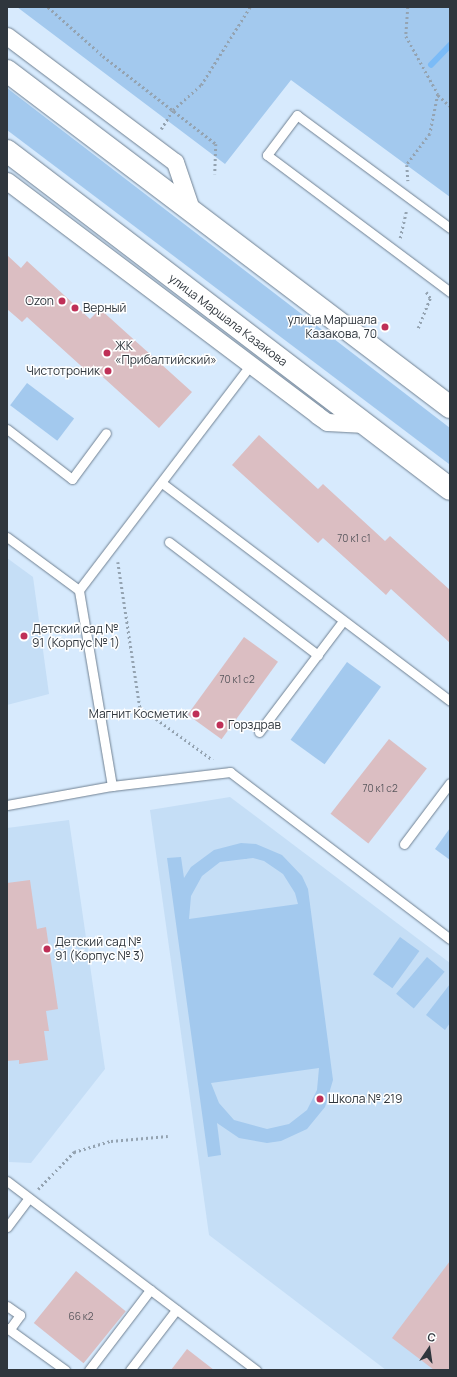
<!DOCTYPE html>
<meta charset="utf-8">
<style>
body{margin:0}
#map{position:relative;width:457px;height:1377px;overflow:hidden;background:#d7eafd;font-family:Manrope,sans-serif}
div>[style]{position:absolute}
.built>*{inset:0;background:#c5def6}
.green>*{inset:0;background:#a3c9ee;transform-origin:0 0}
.stream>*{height:5.5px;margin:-2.75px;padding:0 2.75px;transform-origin:2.75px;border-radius:2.75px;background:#7bbbf7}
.building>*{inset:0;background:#dbbec2;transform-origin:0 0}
.path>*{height:2.5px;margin-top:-1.25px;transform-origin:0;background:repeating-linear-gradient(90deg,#94a3b1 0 2px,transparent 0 5px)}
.roads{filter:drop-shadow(0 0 1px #708192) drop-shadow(0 0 1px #708192)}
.lane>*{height:9px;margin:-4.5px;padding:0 4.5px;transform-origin:4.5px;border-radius:4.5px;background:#fff}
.street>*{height:17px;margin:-8.5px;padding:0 8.5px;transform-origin:8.5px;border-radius:8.5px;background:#fff}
.secondary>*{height:22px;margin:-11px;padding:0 11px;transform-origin:11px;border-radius:11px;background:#fff}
.dots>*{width:11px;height:11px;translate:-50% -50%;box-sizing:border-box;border:2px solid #fff;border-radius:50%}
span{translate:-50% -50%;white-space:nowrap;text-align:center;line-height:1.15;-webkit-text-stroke:3px #fff;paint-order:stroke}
.number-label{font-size:10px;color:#5a585e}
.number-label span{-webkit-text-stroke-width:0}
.poi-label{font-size:12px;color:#2f363d}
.right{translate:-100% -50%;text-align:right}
.left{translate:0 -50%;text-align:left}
.street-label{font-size:12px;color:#2f363d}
.frame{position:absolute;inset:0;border:8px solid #2f363d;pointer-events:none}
.north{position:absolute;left:409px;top:1329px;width:40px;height:40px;-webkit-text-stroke:3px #fff;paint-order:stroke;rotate:13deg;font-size:11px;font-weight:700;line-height:16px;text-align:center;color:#2f363d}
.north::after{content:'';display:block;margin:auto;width:14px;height:18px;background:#2f363d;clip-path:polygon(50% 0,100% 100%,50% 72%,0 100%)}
</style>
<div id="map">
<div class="built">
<div style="clip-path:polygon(7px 558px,33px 577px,49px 694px,7px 705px)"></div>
<div style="clip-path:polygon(230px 797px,450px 963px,450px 1370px,386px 1370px,209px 1235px,150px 810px)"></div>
<div style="clip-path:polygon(69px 820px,105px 1069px,31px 1163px,9px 1162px,7px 828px)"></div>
</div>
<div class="green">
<div style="clip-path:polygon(17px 7px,450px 7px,450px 197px,291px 80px,225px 164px)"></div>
<div style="clip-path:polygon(7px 88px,450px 428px,449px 464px,7px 130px)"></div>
<div style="left:27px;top:383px;width:59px;height:28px;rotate:37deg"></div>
<div style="left:347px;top:662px;width:42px;height:96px;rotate:36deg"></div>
<div style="clip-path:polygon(450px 828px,450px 860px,435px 849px)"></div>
<div style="clip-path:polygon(evenodd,241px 843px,256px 844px,282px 855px,302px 876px,308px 889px,333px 1080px,325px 1107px,307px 1129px,281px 1141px,267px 1143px,239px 1138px,217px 1123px,221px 1155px,208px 1157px,167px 858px,181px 857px,184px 878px,191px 867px,214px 850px,241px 843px,253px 858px,264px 861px,283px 874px,295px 893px,298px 904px,189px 919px,191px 896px,202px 876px,220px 862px,253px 858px,241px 843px,319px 1068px,317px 1090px,307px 1110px,289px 1124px,267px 1129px,234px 1120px,219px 1103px,211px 1083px,319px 1068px)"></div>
<div style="left:400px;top:937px;width:24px;height:46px;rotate:36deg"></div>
<div style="left:427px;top:957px;width:23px;height:48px;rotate:40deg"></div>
<div style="clip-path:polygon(450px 984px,450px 1023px,445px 1030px,426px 1015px)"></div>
</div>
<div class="stream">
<div style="left:431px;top:65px;width:28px;rotate:-46deg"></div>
</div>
<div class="building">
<div style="clip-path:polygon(7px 255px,21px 268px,27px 261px,90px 319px,100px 309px,192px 392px,159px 428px,94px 369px,90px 374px,27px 317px,22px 322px,7px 309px)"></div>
<div style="clip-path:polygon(259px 435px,318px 489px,323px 484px,385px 541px,390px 536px,450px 590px,450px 643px,391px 589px,386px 595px,323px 538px,318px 543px,232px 465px)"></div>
<div style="left:244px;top:637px;width:42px;height:96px;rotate:36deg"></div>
<div style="left:389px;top:739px;width:48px;height:95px;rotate:38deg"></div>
<div style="clip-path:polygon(30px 880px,37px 929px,46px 927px,58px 1009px,46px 1011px,49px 1031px,44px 1031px,48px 1060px,19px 1064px,19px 1060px,7px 1061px,7px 883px)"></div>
<div style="clip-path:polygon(450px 1261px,450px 1370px,434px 1370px,392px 1338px)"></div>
<div style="left:76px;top:1271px;width:64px;height:67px;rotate:39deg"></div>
<div style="clip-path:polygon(187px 1349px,214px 1370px,171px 1370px)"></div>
</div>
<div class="path">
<div style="left:48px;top:7px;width:74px;rotate:41.7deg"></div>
<div style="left:103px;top:56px;width:143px;rotate:37.9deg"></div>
<div style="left:216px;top:144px;width:30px;rotate:92deg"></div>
<div style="left:408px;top:7px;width:29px;rotate:94deg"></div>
<div style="left:406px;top:36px;width:66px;rotate:61.1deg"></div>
<div style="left:438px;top:94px;width:41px;rotate:101.3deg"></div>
<div style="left:430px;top:134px;width:39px;rotate:127deg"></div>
<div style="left:407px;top:165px;width:16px;rotate:86deg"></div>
<div style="left:438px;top:95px;width:16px;rotate:43deg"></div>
<div style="left:161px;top:129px;width:22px;rotate:-58deg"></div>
<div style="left:173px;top:110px;width:38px;rotate:-42deg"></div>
<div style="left:201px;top:85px;width:92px;rotate:-57.9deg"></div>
<div style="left:400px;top:238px;width:27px;rotate:-77deg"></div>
<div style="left:418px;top:328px;width:32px;rotate:-68deg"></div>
<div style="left:430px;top:298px;width:7px;rotate:-124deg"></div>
<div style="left:118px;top:562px;width:147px;rotate:81.4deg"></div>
<div style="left:140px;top:707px;width:90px;rotate:36deg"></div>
<div style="left:38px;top:1189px;width:52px;rotate:-45.8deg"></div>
<div style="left:74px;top:1152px;width:39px;rotate:-17deg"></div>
<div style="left:111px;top:1141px;width:57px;rotate:-5deg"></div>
</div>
<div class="roads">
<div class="lane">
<div style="left:450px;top:228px;width:190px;rotate:-143.6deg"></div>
<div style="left:297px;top:115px;width:50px;rotate:126.9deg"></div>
<div style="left:267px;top:155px;width:229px;rotate:36.8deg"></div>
<div style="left:7px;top:429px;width:82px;rotate:37.6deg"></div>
<div style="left:72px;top:479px;width:57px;rotate:-53.5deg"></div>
<div style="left:162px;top:483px;width:361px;rotate:37.1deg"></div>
<div style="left:7px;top:537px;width:89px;rotate:36.4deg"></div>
<div style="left:169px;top:542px;width:187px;rotate:37.2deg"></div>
<div style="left:259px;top:732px;width:139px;rotate:-52.9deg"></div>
<div style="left:112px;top:786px;width:199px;rotate:-99.6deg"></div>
<div style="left:79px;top:590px;width:280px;rotate:-52.7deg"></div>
<div style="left:7px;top:805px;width:107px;rotate:-10.3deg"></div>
<div style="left:112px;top:786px;width:119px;rotate:-6.8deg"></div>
<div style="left:230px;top:772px;width:276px;rotate:37.2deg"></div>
<div style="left:404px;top:844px;width:76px;rotate:-53deg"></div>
<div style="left:7px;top:1181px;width:313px;rotate:37.2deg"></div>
<div style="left:7px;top:1227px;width:36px;rotate:-53deg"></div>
<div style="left:7px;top:1306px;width:16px;rotate:35deg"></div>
<div style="left:20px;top:1315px;width:17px;rotate:126deg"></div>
<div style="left:7px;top:1328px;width:72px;rotate:35.9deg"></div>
<div style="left:89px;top:1370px;width:101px;rotate:-52.7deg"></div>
<div style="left:130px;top:1370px;width:76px;rotate:-52.5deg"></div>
</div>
<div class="street">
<div style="left:7px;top:36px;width:210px;rotate:36.9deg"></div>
<div style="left:175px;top:162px;width:53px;rotate:71.2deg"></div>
<div style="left:7px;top:181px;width:388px;rotate:37deg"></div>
<div style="left:317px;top:415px;width:12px;rotate:35deg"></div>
<div style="left:327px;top:422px;width:38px;rotate:3deg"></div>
</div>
<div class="secondary">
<div style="left:7px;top:71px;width:556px;rotate:37.18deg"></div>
<div style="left:7px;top:151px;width:557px;rotate:37.34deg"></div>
</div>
</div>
<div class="dots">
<div style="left:62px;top:301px;background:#bf3057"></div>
<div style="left:75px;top:308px;background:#bf3057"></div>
<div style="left:385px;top:327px;background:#bf3057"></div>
<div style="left:107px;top:353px;background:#bf3057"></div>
<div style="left:108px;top:371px;background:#bf3057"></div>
<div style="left:24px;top:636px;background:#bf3057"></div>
<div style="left:196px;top:714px;background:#bf3057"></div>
<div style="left:220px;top:725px;background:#bf3057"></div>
<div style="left:47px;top:949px;background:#bf3057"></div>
<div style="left:320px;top:1099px;background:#bf3057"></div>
</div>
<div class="number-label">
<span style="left:354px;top:539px">70 к1 с1</span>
<span style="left:237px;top:680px">70 к1 с2</span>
<span style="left:380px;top:789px">70 к1 с2</span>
<span style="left:81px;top:1317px">66 к2</span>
</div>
<div class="poi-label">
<span class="right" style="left:54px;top:301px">Ozon</span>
<span class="left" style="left:83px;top:308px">Верный</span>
<span class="right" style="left:377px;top:327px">улица Маршала<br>Казакова, 70</span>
<span class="left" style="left:115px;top:353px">ЖК<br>«Прибалтийский»</span>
<span class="right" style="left:100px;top:371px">Чистотроник</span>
<span class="left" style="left:32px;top:636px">Детский сад №<br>91 (Корпус № 1)</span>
<span class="right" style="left:188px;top:714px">Магнит Косметик</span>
<span class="left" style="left:228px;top:725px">Горздрав</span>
<span class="left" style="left:55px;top:949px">Детский сад №<br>91 (Корпус № 3)</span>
<span class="left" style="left:328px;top:1099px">Школа № 219</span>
</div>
<div class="street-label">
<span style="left:228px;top:320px;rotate:37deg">улица Маршала Казакова</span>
</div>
<div class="frame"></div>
<div class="north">С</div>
</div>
